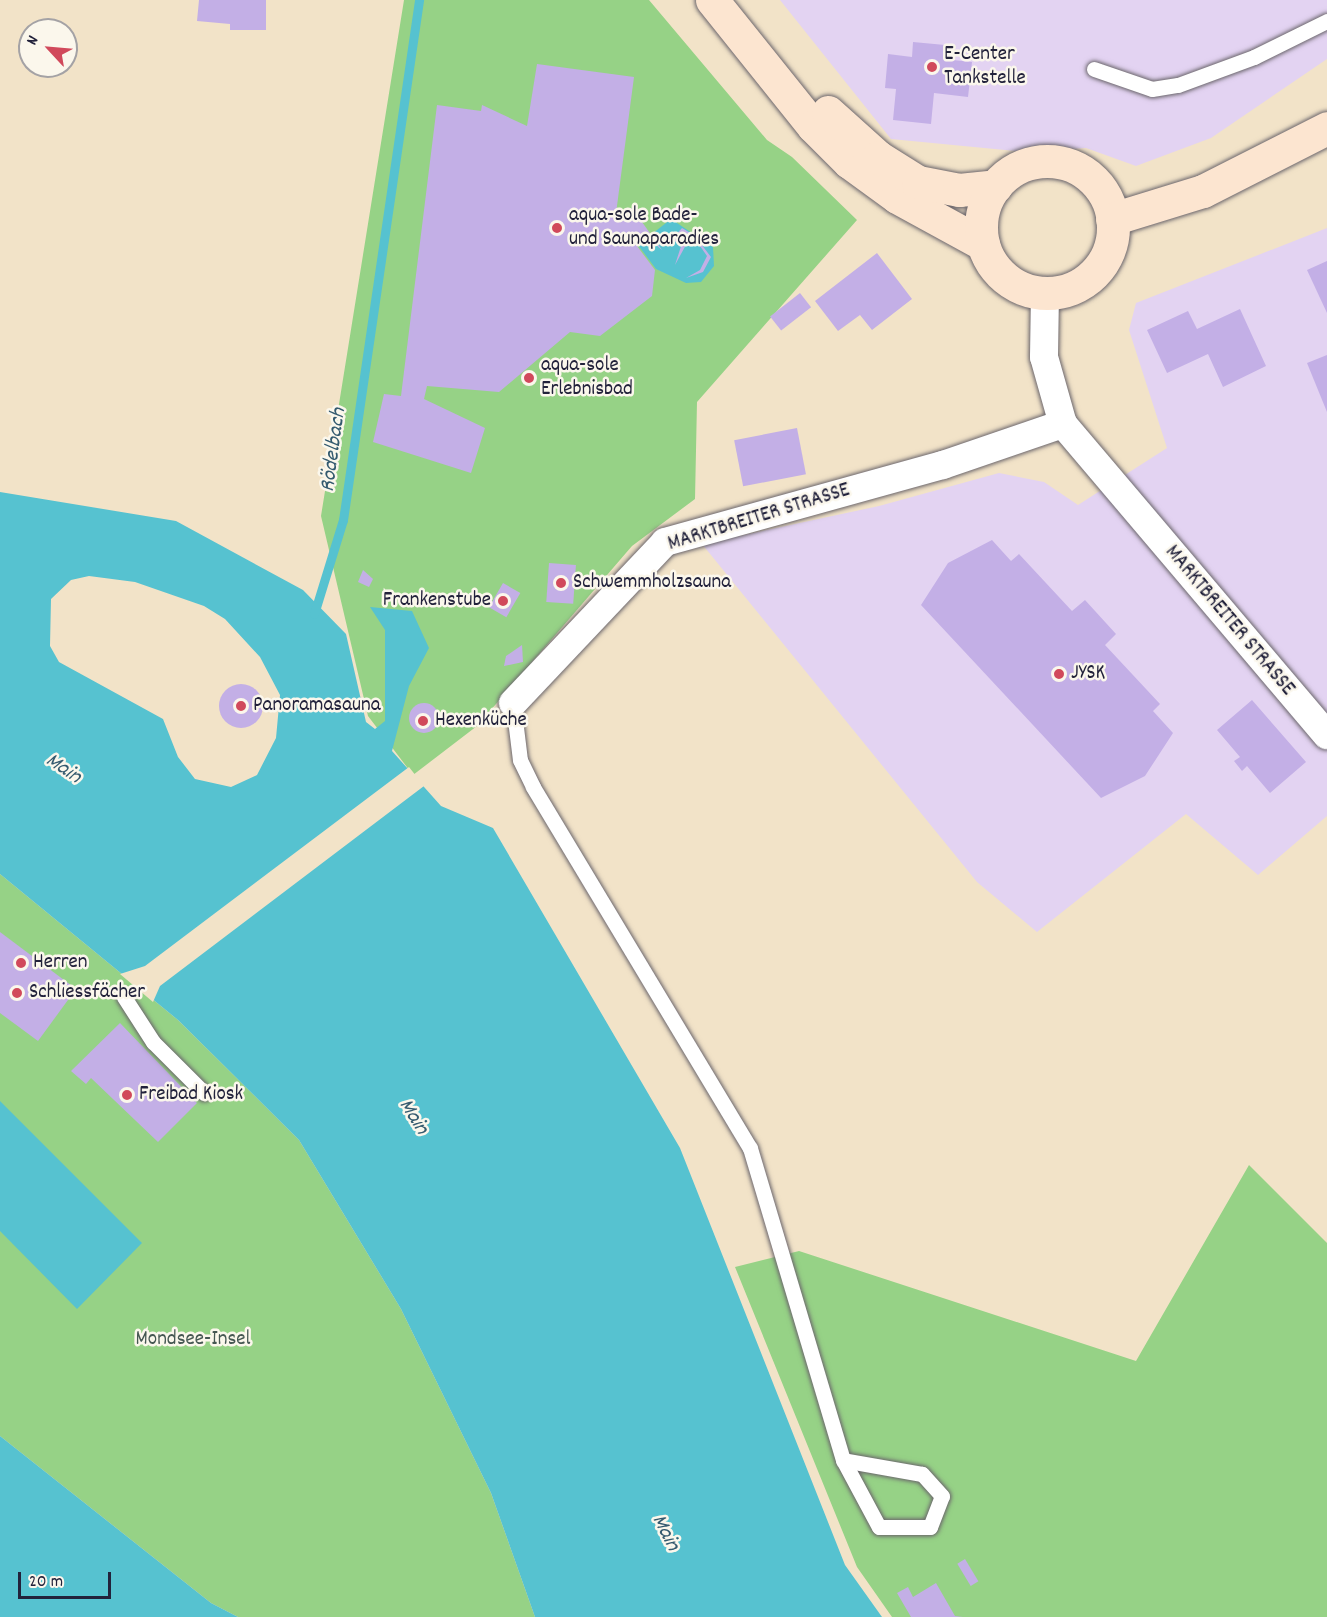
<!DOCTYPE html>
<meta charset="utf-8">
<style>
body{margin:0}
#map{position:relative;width:1327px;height:1617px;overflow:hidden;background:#f2e3c8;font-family:Dekko,sans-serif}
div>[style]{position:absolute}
.built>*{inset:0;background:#e3d3f2}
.green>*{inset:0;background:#96d286}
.water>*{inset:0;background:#56c2d0}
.pier>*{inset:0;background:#f2e3c8}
.stream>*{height:9px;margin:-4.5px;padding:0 4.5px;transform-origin:4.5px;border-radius:4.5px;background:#56c2d0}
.building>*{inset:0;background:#c3afe6;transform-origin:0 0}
.round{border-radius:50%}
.roads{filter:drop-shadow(0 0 2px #6b666c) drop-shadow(0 0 2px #6b666c)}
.service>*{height:15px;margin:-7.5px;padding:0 7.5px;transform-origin:7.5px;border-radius:7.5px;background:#fff}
.minor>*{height:28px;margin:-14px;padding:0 14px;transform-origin:14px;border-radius:14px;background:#fff}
.secondary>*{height:33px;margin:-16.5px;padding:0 16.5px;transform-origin:16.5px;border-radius:16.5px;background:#fce5d0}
.secondary>.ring{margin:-16.5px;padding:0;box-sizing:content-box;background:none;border:33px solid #fce5d0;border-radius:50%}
.dots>*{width:16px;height:16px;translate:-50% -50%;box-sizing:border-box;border:3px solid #fbf7ec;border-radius:50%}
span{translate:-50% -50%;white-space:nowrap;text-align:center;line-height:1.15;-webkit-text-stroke:5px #fbf7ec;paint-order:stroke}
.poi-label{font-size:21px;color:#22223b}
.left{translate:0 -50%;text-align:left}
.right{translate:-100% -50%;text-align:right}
.street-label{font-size:21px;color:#22223b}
.park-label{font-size:21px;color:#455752}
.water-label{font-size:22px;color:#345a6f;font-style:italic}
.north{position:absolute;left:18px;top:18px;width:60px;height:60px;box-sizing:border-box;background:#fbf7ec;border:2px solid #a4a2a5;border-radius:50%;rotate:296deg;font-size:16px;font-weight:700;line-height:24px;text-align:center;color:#22223b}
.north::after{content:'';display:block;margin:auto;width:21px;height:27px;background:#d1495b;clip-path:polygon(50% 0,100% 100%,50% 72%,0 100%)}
.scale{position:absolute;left:18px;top:1572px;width:93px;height:27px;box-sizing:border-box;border:3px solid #22223b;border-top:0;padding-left:8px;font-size:18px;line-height:21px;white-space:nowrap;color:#22223b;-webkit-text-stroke:4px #fbf7ec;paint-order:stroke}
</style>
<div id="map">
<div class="built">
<div style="clip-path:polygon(780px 0,1327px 0,1327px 59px,1211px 138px,1136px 166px,1086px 148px,1027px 152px,891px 139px)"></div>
<div style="clip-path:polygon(1327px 228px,1327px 816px,1258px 875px,1186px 814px,1037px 932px,977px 882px,702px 544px,879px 506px,999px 473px,1044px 482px,1078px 505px,1167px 448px,1129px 330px,1136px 303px)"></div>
</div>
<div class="green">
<div style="clip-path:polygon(404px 0,649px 0,767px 140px,792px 157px,857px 220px,697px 402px,695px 499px,632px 546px,477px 726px,413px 775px,368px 716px,321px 516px)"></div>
<div style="clip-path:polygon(0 874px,178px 1020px,299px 1140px,401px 1309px,491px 1493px,535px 1617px,238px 1617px,211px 1603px,0 1436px)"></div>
<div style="clip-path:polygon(1249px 1165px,1327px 1243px,1327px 1617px,892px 1617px,857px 1567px,735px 1267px,799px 1251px,1136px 1361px)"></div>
</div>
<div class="water">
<div style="clip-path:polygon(671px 219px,713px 247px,714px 266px,701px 282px,686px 283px,656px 269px,638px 245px)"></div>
<div style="clip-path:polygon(evenodd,0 492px,176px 521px,303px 590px,346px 634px,366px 722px,375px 729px,385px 721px,385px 630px,370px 607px,412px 611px,429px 648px,409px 686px,392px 751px,441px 806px,493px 828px,680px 1148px,845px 1565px,882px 1617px,535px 1617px,491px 1493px,401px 1309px,299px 1140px,178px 1020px,0 874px,0 492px,89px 576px,135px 582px,204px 606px,225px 619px,260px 657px,280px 695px,276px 738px,257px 775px,231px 787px,195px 779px,178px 757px,163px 719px,59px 662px,50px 646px,51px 599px,71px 580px,89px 576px)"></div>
<div style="clip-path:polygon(0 1101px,142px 1243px,77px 1309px,0 1231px)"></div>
<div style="clip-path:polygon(0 1436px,211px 1603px,238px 1617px,0 1617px)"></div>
</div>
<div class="pier">
<div style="clip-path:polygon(409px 767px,424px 786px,160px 986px,153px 1002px,120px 974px,145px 966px)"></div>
</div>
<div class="stream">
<div style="left:314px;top:614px;width:98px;rotate:-72.9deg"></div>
<div style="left:343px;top:520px;width:526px;rotate:-81.68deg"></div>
</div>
<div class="building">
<div style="clip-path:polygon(199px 0,266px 0,266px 30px,230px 30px,230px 24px,197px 21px)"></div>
<div style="clip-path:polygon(913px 42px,945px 45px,943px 59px,972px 62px,968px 97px,934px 93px,931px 124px,893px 120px,896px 89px,885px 88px,888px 54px,912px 57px)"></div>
<div style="clip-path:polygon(537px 64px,634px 77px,615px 221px,632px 208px,662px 250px,648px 238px,637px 246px,655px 270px,652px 296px,600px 336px,570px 332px,499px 392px,427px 386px,424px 399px,485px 428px,471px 473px,373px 442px,384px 394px,401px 396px,437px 105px,481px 111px,482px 105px,527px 126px)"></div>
<div style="clip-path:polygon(682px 228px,692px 234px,666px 246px)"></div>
<div style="clip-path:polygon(690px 239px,701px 244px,711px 257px,703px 272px,686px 278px,700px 270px,707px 256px,700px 246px,687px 243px,675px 265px,683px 240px)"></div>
<div style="clip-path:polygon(877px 253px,912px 299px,872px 330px,860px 315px,838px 331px,815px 301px)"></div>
<div style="clip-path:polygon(1327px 261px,1327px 313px,1307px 270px)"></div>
<div style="left:800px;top:293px;width:18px;height:38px;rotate:52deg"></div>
<div style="clip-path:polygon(1240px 309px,1266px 366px,1223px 387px,1208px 354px,1167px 373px,1147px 330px,1188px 311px,1197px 329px)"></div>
<div style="clip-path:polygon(1327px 355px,1327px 412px,1307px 363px)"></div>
<div style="left:797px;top:428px;width:47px;height:64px;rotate:79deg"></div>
<div style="clip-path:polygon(992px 540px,1011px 561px,1019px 554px,1072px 611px,1085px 600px,1116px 634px,1105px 645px,1160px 704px,1153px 711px,1173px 733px,1145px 776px,1101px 798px,921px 605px,948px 563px)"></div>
<div style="left:549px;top:563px;width:27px;height:39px;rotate:4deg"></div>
<div style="clip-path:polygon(363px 570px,373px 579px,369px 587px,358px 582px)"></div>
<div style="left:503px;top:583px;width:20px;height:28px;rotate:30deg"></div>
<div style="clip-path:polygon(522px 645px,523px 662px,504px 666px,506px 656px)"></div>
<div class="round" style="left:219px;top:684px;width:44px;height:44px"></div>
<div style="clip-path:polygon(1252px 700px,1306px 762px,1270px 793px,1247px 766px,1242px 771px,1234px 761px,1240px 757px,1217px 730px)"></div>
<div class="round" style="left:409px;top:703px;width:30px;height:30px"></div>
<div style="clip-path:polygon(0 932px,76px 989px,38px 1041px,0 1013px)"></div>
<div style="clip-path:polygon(120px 1023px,197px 1103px,158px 1142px,91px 1078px,86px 1084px,71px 1071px)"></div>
<div style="left:965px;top:1559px;width:26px;height:9px;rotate:59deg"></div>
<div style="clip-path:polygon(936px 1583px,955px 1616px,963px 1617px,911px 1617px,897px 1593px,908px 1587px,913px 1597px)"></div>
</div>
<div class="roads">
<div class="service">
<div style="left:1094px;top:69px;width:61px;rotate:19deg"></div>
<div style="left:1152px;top:89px;width:26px;rotate:-9deg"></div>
<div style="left:1178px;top:85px;width:81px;rotate:-20.2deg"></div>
<div style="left:1254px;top:57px;width:81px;rotate:-26.3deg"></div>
<div style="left:513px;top:703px;width:57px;rotate:83deg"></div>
<div style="left:520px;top:760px;width:30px;rotate:64deg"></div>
<div style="left:533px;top:787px;width:421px;rotate:59deg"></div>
<div style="left:750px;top:1148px;width:326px;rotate:73.4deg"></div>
<div style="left:843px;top:1460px;width:76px;rotate:61.8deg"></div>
<div style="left:879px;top:1527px;width:51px"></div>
<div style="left:930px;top:1527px;width:33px;rotate:-69deg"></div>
<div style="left:942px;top:1496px;width:30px;rotate:-132deg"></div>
<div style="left:922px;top:1474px;width:80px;rotate:-170deg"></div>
<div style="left:124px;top:997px;width:54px;rotate:57.2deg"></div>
<div style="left:153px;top:1042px;width:72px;rotate:45deg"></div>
</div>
<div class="minor">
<div style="left:1045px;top:293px;width:64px;rotate:90.9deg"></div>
<div style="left:1044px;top:357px;width:70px;rotate:74.2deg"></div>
<div style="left:1063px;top:424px;width:408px;rotate:49.7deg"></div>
<div style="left:513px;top:703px;width:221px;rotate:-46.6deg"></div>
<div style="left:665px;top:542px;width:288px;rotate:-15.5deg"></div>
<div style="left:943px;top:465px;width:127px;rotate:-18.9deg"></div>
</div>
<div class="secondary">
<div style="left:712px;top:0;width:161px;rotate:51.3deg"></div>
<div style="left:813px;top:126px;width:51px;rotate:45deg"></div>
<div style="left:849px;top:162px;width:59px;rotate:36.1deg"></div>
<div style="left:897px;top:197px;width:98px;rotate:28.7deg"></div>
<div style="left:828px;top:112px;width:67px;rotate:42deg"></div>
<div style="left:878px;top:157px;width:47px;rotate:32deg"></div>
<div style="left:918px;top:182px;width:42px;rotate:11deg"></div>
<div style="left:959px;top:190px;width:37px;rotate:-6deg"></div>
<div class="ring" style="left:981px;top:161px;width:99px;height:99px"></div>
<div style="left:1112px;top:219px;width:95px;rotate:-17.1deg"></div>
<div style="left:1203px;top:191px;width:139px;rotate:-26.9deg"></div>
</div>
</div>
<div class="dots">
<div style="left:932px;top:67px;background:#d1495b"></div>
<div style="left:557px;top:228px;background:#d1495b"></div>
<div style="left:529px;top:378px;background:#d1495b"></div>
<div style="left:561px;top:583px;background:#d1495b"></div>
<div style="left:503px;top:601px;background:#d1495b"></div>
<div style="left:1059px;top:674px;background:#d1495b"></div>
<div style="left:241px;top:706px;background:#d1495b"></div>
<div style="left:423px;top:721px;background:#d1495b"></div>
<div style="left:21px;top:963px;background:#d1495b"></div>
<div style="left:17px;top:993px;background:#d1495b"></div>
<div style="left:127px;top:1095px;background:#d1495b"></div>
</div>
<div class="poi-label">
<span class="left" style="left:944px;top:67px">E-Center<br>Tankstelle</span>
<span class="left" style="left:569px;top:228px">aqua-sole Bade-<br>und Saunaparadies</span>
<span class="left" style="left:541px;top:378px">aqua-sole<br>Erlebnisbad</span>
<span class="left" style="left:573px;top:583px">Schwemmholzsauna</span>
<span class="right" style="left:491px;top:601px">Frankenstube</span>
<span class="left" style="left:1071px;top:674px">JYSK</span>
<span class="left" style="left:253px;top:706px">Panoramasauna</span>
<span class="left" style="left:435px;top:721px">Hexenküche</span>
<span class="left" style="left:33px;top:963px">Herren</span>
<span class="left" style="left:29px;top:993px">Schliessfächer</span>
<span class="left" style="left:139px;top:1095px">Freibad Kiosk</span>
</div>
<div class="street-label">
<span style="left:759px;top:518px;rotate:-17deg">MARKTBREITER STRASSE</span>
<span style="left:1229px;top:621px;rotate:50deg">MARKTBREITER STRASSE</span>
</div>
<div class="park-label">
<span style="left:193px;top:1340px">Mondsee-Insel</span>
</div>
<div class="water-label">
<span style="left:334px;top:450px;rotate:-82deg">Rödelbach</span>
<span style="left:63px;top:769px;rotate:34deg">Main</span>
<span style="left:413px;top:1117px;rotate:58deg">Main</span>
<span style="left:665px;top:1533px;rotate:63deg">Main</span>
</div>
<div class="north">N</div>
<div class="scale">20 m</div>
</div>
